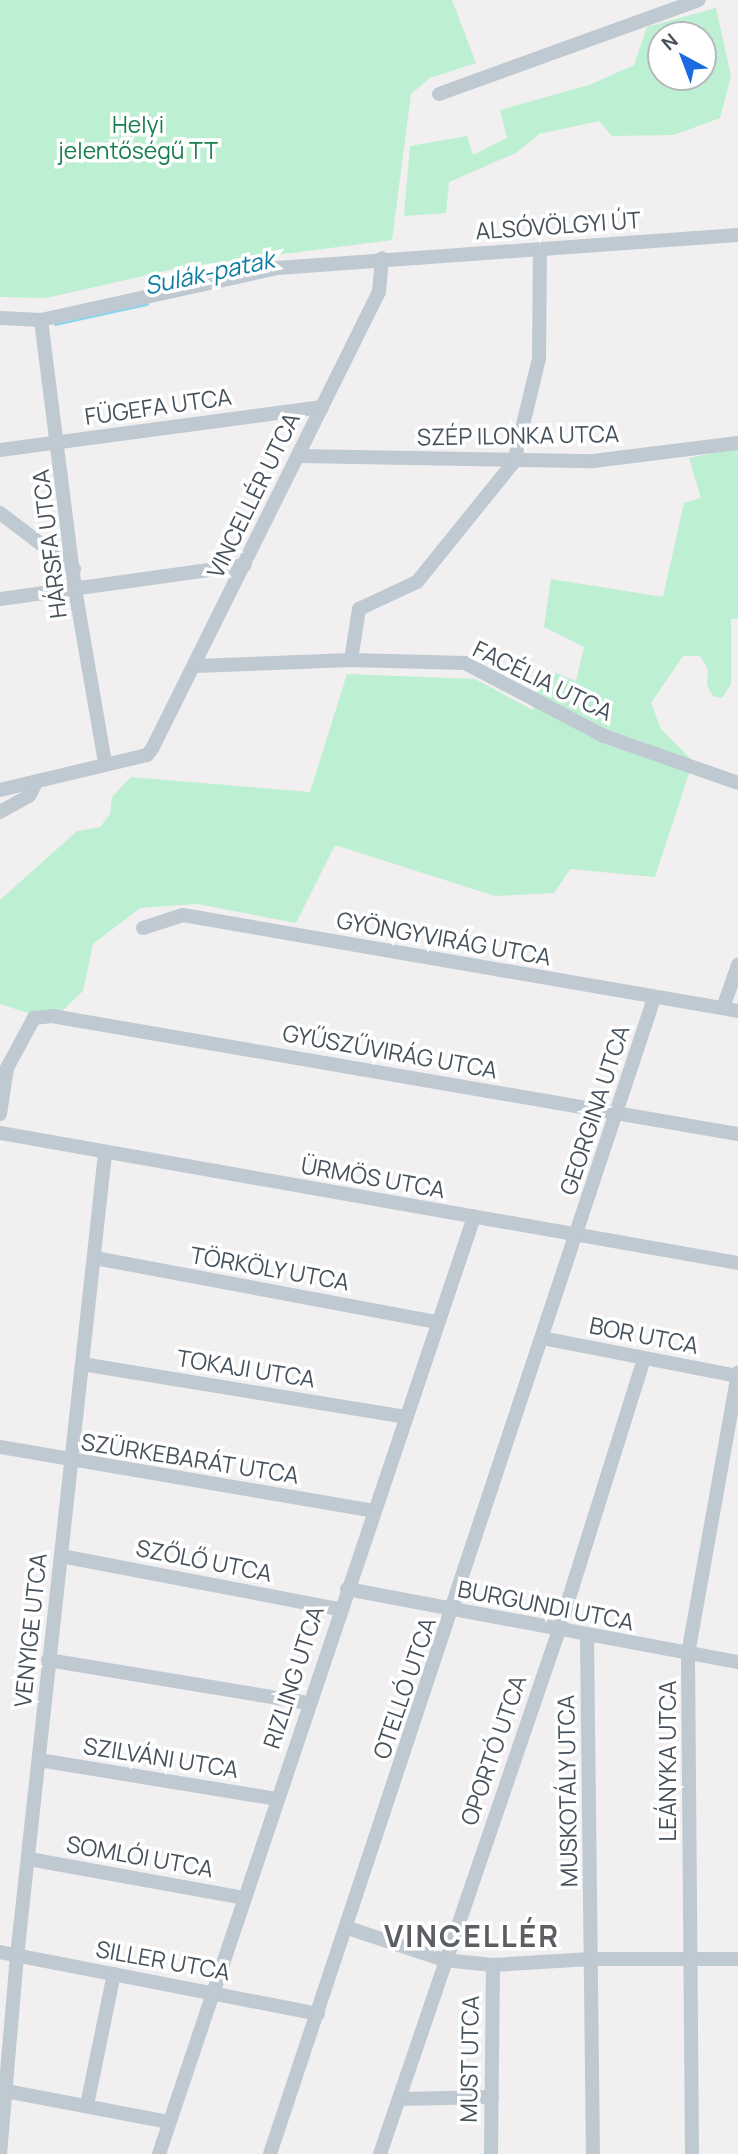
<!DOCTYPE html>
<meta charset="utf-8">
<style>
body{margin:0}
#map{position:relative;width:738px;height:2154px;overflow:hidden;background:#f1efef;font-family:Manrope,sans-serif}
div>[style]{position:absolute}
.green>*{inset:0;background:#bdefd2}
.stream>*{height:2.5px;margin:-1.25px;padding:0 1.25px;transform-origin:1.25px;border-radius:1.25px;background:#8ad5ec}
.minor>*{height:14px;margin:-7px;padding:0 7px;transform-origin:7px;border-radius:7px;background:#bfc9d1}
span{translate:-50% -50%;white-space:nowrap;text-align:center;line-height:1.15;-webkit-text-stroke:7px #fff;paint-order:stroke}
.park-label{font-size:23px;color:#177e4d}
.street-label{font-size:23px;color:#47515c}
.water-label{font-size:24px;color:#0d7ea1;font-style:italic}
.district-label{font-size:30px;color:#5b5f64;font-weight:700;letter-spacing:2px}
.north{position:absolute;left:647px;top:21px;width:70px;height:70px;box-sizing:border-box;background:#fff;border:2px solid #b5b9be;border-radius:50%;rotate:319deg;font-size:19px;font-weight:700;line-height:28px;text-align:center;color:#47515c}
.north::after{content:'';display:block;margin:auto;width:24px;height:32px;background:#1a6be0;clip-path:polygon(50% 0,100% 100%,50% 72%,0 100%)}
</style>
<div id="map">
<div class="green">
<div style="clip-path:polygon(0 0,452px 0,476px 63px,430px 78px,411px 94px,392px 240px,183px 267px,46px 298px,0 297px)"></div>
<div style="clip-path:polygon(evenodd,716px 8px,731px 76px,720px 118px,674px 135px,612px 136px,599px 121px,539px 134px,516px 153px,449px 182px,446px 213px,404px 216px,410px 146px,467px 136px,473px 155px,507px 138px,500px 110px,589px 85px,634px 65px,647px 27px,716px 8px,661px 35px,703px 35px,703px 77px,661px 77px,661px 35px)"></div>
<div style="clip-path:polygon(738px 448px,738px 619px,731px 619px,731px 684px,722px 698px,713px 696px,707px 685px,708px 669px,700px 656px,683px 656px,651px 703px,661px 729px,693px 761px,655px 877px,570px 869px,554px 893px,495px 896px,335px 845px,296px 923px,197px 904px,140px 908px,93px 944px,83px 991px,62px 1011px,31px 1014px,0 1004px,0 900px,77px 831px,100px 827px,110px 814px,112px 797px,131px 777px,310px 792px,347px 674px,475px 679px,533px 710px,543px 668px,576px 681px,584px 647px,544px 627px,551px 579px,663px 597px,684px 503px,701px 498px,689px 458px)"></div>
</div>
<div class="stream">
<div style="left:55px;top:324px;width:94px;rotate:-12.3deg"></div>
</div>
<div class="minor">
<div style="left:439px;top:94px;width:276px;rotate:-19.9deg"></div>
<div style="left:0;top:318px;width:41px;rotate:2.8deg"></div>
<div style="left:41px;top:320px;width:242px;rotate:-12.4deg"></div>
<div style="left:277px;top:268px;width:462px;rotate:-4.1deg"></div>
<div style="left:41px;top:320px;width:271px;rotate:82.8deg"></div>
<div style="left:75px;top:589px;width:177px;rotate:80.2deg"></div>
<div style="left:0;top:450px;width:325px;rotate:-7.6deg"></div>
<div style="left:298px;top:456px;width:295px;rotate:1deg"></div>
<div style="left:593px;top:461px;width:146px;rotate:-7.1deg"></div>
<div style="left:0;top:513px;width:93px;rotate:37.1deg"></div>
<div style="left:0;top:599px;width:247px;rotate:-7.9deg"></div>
<div style="left:351px;top:660px;width:52px;rotate:-81.1deg"></div>
<div style="left:359px;top:609px;width:64px;rotate:-25deg"></div>
<div style="left:417px;top:582px;width:154px;rotate:-51.1deg"></div>
<div style="left:514px;top:462px;width:106px;rotate:-76.4deg"></div>
<div style="left:539px;top:359px;width:110px;rotate:-89.5deg"></div>
<div style="left:195px;top:666px;width:156px;rotate:-2.2deg"></div>
<div style="left:351px;top:660px;width:114px;rotate:1.5deg"></div>
<div style="left:465px;top:663px;width:157px;rotate:27.7deg"></div>
<div style="left:604px;top:736px;width:142px;rotate:19.3deg"></div>
<div style="left:0;top:790px;width:151px;rotate:-13.4deg"></div>
<div style="left:147px;top:755px;width:8px;rotate:-50deg"></div>
<div style="left:152px;top:749px;width:510px;rotate:-63.59deg"></div>
<div style="left:379px;top:292px;width:34px;rotate:-85deg"></div>
<div style="left:0;top:812px;width:33px;rotate:-29deg"></div>
<div style="left:29px;top:796px;width:15px;rotate:-62deg"></div>
<div style="left:143px;top:928px;width:42px;rotate:-18deg"></div>
<div style="left:183px;top:915px;width:563px;rotate:9.81deg"></div>
<div style="left:723px;top:1008px;width:46px;rotate:-70.8deg"></div>
<div style="left:0;top:1114px;width:47px;rotate:-81.3deg"></div>
<div style="left:7px;top:1068px;width:57px;rotate:-61.6deg"></div>
<div style="left:34px;top:1018px;width:18px;rotate:-6deg"></div>
<div style="left:52px;top:1016px;width:696px;rotate:9.76deg"></div>
<div style="left:0;top:1133px;width:749px;rotate:9.99deg"></div>
<div style="left:95px;top:1258px;width:348px;rotate:10.6deg"></div>
<div style="left:542px;top:1338px;width:200px;rotate:11deg"></div>
<div style="left:82px;top:1364px;width:326px;rotate:9.3deg"></div>
<div style="left:0;top:1447px;width:378px;rotate:9.7deg"></div>
<div style="left:61px;top:1556px;width:283px;rotate:10.8deg"></div>
<div style="left:347px;top:1589px;width:398px;rotate:10.6deg"></div>
<div style="left:587px;top:1637px;width:517px;rotate:89.34deg"></div>
<div style="left:48px;top:1660px;width:264px;rotate:9.4deg"></div>
<div style="left:39px;top:1760px;width:240px;rotate:9.3deg"></div>
<div style="left:29px;top:1859px;width:218px;rotate:10.3deg"></div>
<div style="left:348px;top:1928px;width:101px;rotate:18.4deg"></div>
<div style="left:444px;top:1960px;width:49px;rotate:5.8deg"></div>
<div style="left:493px;top:1965px;width:98px;rotate:-3.5deg"></div>
<div style="left:591px;top:1959px;width:147px"></div>
<div style="left:0;top:1952px;width:324px;rotate:11deg"></div>
<div style="left:6px;top:2091px;width:166px;rotate:10.8deg"></div>
<div style="left:400px;top:2099px;width:92px;rotate:-1.2deg"></div>
<div style="left:87px;top:2105px;width:134px;rotate:-78.4deg"></div>
<div style="left:0;top:2154px;width:199px;rotate:-85.1deg"></div>
<div style="left:17px;top:1956px;width:807px;rotate:-83.74deg"></div>
<div style="left:159px;top:2154px;width:989px;rotate:-71.42deg"></div>
<div style="left:270px;top:2154px;width:1218px;rotate:-71.62deg"></div>
<div style="left:380px;top:2154px;width:554px;rotate:-71.14deg"></div>
<div style="left:559px;top:1630px;width:284px;rotate:-72.6deg"></div>
<div style="left:491px;top:2154px;width:189px;rotate:-89.4deg"></div>
<div style="left:692px;top:2154px;width:500px;rotate:-90.46deg"></div>
<div style="left:688px;top:1654px;width:286px;rotate:-79.9deg"></div>
</div>
<div class="park-label">
<span style="left:138px;top:137px">Helyi<br>jelentőségű TT</span>
</div>
<div class="street-label">
<span style="left:558px;top:225px;rotate:-4deg">ALSÓVÖLGYI ÚT</span>
<span style="left:158px;top:406px;rotate:-8deg">FÜGEFA UTCA</span>
<span style="left:518px;top:435px;rotate:-1deg">SZÉP ILONKA UTCA</span>
<span style="left:253px;top:495px;rotate:-64deg">VINCELLÉR UTCA</span>
<span style="left:49px;top:544px;rotate:-97deg">HÁRSFA UTCA</span>
<span style="left:543px;top:680px;rotate:26deg">FACÉLIA UTCA</span>
<span style="left:444px;top:938px;rotate:10deg">GYÖNGYVIRÁG UTCA</span>
<span style="left:390px;top:1051px;rotate:10deg">GYŰSZŰVIRÁG UTCA</span>
<span style="left:594px;top:1110px;rotate:-72deg">GEORGINA UTCA</span>
<span style="left:373px;top:1177px;rotate:10deg">ÜRMÖS UTCA</span>
<span style="left:270px;top:1268px;rotate:10deg">TÖRKÖLY UTCA</span>
<span style="left:644px;top:1335px;rotate:11deg">BOR UTCA</span>
<span style="left:246px;top:1368px;rotate:9deg">TOKAJI UTCA</span>
<span style="left:190px;top:1458px;rotate:9deg">SZÜRKEBARÁT UTCA</span>
<span style="left:204px;top:1560px;rotate:11deg">SZŐLŐ UTCA</span>
<span style="left:546px;top:1605px;rotate:11deg">BURGUNDI UTCA</span>
<span style="left:30px;top:1630px;rotate:-84deg">VENYIGE UTCA</span>
<span style="left:293px;top:1677px;rotate:-72deg">RIZLING UTCA</span>
<span style="left:404px;top:1688px;rotate:-71deg">OTELLÓ UTCA</span>
<span style="left:493px;top:1750px;rotate:-71deg">OPORTÓ UTCA</span>
<span style="left:161px;top:1757px;rotate:9deg">SZILVÁNI UTCA</span>
<span style="left:667px;top:1761px;rotate:-90deg">LEÁNYKA UTCA</span>
<span style="left:567px;top:1791px;rotate:-91deg">MUSKOTÁLY UTCA</span>
<span style="left:140px;top:1856px;rotate:10deg">SOMLÓI UTCA</span>
<span style="left:163px;top:1960px;rotate:10deg">SILLER UTCA</span>
<span style="left:469px;top:2059px;rotate:-89deg">MUST UTCA</span>
</div>
<div class="water-label">
<span style="left:209px;top:272px;rotate:-12deg">Sulák-patak</span>
</div>
<div class="district-label">
<span style="left:472px;top:1936px">VINCELLÉR</span>
</div>
<div class="north">N</div>
</div>
